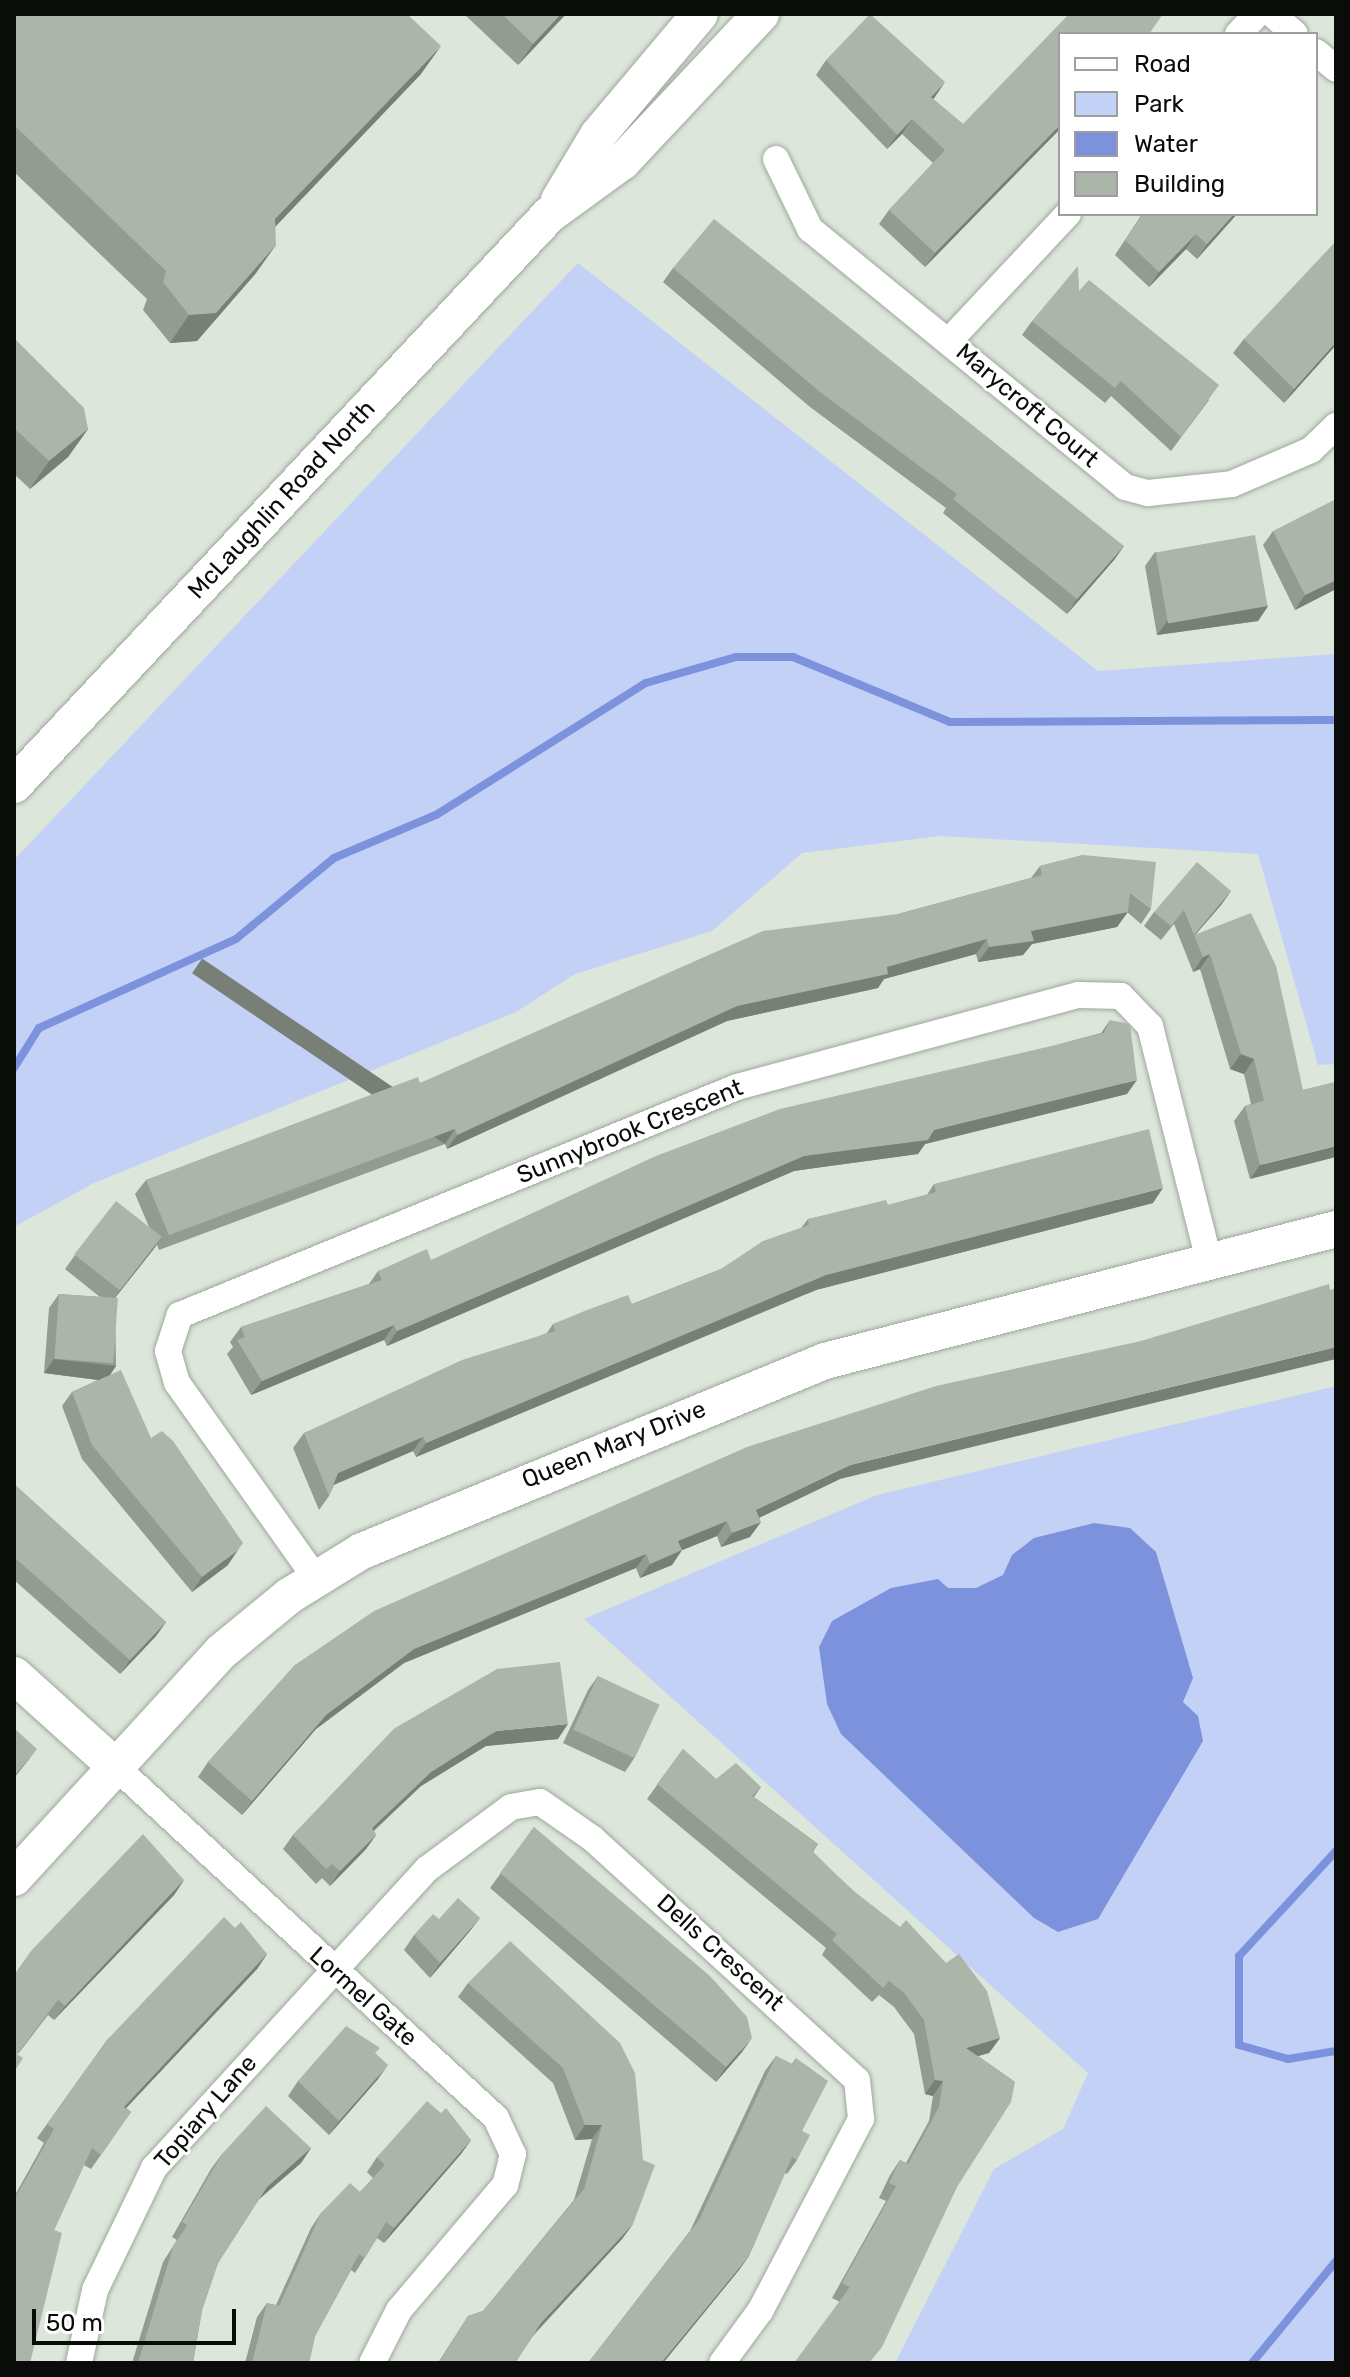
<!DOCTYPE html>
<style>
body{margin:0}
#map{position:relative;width:1350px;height:2377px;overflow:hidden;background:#dce6da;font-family:Rubik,sans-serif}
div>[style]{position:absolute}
.green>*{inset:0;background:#c4d1f7}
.water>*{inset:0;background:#7d92dd}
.stream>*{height:8px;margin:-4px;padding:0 4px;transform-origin:4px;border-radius:4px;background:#7d92dd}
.roads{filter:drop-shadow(0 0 2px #9ea79c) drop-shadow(0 0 2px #9ea79c)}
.street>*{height:26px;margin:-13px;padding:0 13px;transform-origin:13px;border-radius:13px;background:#fff}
.secondary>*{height:36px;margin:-18px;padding:0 18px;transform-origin:18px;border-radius:18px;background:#fff}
.wall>*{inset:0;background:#949c92}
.shaded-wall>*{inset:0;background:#787f77;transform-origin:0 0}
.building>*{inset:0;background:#acb5aa;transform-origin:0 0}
span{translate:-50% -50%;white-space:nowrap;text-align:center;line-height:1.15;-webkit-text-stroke:6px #fff;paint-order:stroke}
.street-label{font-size:24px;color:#090c09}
.frame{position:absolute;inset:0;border:16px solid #090c09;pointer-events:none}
.legend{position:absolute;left:1058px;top:32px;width:260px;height:184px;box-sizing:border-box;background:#fff;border:2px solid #9d9e9d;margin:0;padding:10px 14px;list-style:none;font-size:24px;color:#090c09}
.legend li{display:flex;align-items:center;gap:16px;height:40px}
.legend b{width:40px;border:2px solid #9d9e9d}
.scale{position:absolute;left:32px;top:2309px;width:204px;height:36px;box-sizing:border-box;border:4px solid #090c09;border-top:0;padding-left:10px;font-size:24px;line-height:28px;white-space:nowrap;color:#090c09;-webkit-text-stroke:6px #fff;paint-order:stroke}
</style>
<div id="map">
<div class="green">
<div style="clip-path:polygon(578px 263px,1098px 671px,1336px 654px,1336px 1064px,1318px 1065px,1258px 854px,940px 836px,802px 853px,712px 931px,575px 974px,516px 1012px,94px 1183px,14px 1227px,14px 860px)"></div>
<div style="clip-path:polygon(1336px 1386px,1336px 2363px,895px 2363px,994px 2169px,1063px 2129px,1088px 2073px,584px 1619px,877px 1495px)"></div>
</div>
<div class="water">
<div style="clip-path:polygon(1094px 1523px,1130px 1528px,1156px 1552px,1193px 1678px,1183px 1702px,1198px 1716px,1203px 1741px,1098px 1919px,1058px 1932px,1034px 1918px,841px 1734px,827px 1704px,819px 1647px,832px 1621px,891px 1588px,938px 1579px,948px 1588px,976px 1588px,1003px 1575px,1012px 1555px,1034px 1538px)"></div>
</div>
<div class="stream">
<div style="left:14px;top:1068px;width:47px;rotate:-58deg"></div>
<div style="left:39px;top:1028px;width:216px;rotate:-24.3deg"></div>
<div style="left:236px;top:939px;width:127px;rotate:-39.6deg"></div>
<div style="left:334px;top:858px;width:111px;rotate:-22.9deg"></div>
<div style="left:436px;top:815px;width:248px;rotate:-32.2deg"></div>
<div style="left:646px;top:683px;width:94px;rotate:-16.1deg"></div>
<div style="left:736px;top:657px;width:57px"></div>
<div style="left:793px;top:657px;width:170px;rotate:22.5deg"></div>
<div style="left:950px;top:722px;width:386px;rotate:-0.3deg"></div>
<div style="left:1336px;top:1851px;width:143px;rotate:132.7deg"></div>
<div style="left:1239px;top:1956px;width:89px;rotate:90deg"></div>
<div style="left:1239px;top:2045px;width:51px;rotate:15.9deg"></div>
<div style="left:1288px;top:2059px;width:49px;rotate:-9.5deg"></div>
<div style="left:1252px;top:2363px;width:132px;rotate:-50.5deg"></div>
</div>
<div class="roads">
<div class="street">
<div style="left:1272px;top:14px;width:30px;rotate:41deg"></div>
<div style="left:1238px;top:34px;width:28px;rotate:-46deg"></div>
<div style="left:1316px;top:52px;width:26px;rotate:40deg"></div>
<div style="left:776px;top:159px;width:78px;rotate:64.1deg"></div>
<div style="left:810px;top:229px;width:407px;rotate:39.3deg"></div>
<div style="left:1125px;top:487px;width:24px;rotate:15deg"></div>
<div style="left:1148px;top:493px;width:84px;rotate:-6.1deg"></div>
<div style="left:1232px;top:484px;width:86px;rotate:-23.3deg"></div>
<div style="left:1311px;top:450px;width:35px;rotate:-44deg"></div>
<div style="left:949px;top:341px;width:174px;rotate:-46.9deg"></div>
<div style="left:315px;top:1577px;width:238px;rotate:-125.4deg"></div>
<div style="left:177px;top:1383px;width:33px;rotate:-106deg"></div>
<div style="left:168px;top:1351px;width:38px;rotate:-72deg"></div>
<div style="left:180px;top:1315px;width:602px;rotate:-22.26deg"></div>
<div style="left:737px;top:1087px;width:354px;rotate:-15.1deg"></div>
<div style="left:1079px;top:995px;width:42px;rotate:1.4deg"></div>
<div style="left:1121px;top:996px;width:42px;rotate:46deg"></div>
<div style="left:1150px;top:1026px;width:242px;rotate:75.9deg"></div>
<div style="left:115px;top:1766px;width:519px;rotate:42.73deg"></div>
<div style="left:496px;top:2118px;width:40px;rotate:65deg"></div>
<div style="left:513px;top:2154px;width:32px;rotate:104deg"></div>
<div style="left:505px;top:2185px;width:164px;rotate:130.3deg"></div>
<div style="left:399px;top:2310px;width:59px;rotate:117deg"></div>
<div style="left:79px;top:2363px;width:75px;rotate:-77.6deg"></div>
<div style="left:95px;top:2290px;width:136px;rotate:-64.2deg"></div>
<div style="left:154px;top:2168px;width:405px;rotate:-47.6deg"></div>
<div style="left:427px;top:1869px;width:104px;rotate:-36.4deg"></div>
<div style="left:511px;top:1807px;width:29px;rotate:-10deg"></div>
<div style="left:540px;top:1802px;width:65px;rotate:34.9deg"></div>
<div style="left:593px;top:1839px;width:357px;rotate:42.4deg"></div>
<div style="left:857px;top:2080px;width:39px;rotate:84deg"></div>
<div style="left:861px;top:2119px;width:217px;rotate:117.7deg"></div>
<div style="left:760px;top:2311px;width:64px;rotate:126.2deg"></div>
</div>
<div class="secondary">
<div style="left:559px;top:200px;width:76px;rotate:-59deg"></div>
<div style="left:598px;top:135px;width:158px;rotate:-49.9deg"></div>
<div style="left:14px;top:785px;width:782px;rotate:-46.81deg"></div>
<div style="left:549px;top:215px;width:90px;rotate:-36deg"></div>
<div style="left:622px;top:162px;width:203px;rotate:-46.8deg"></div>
<div style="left:14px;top:1675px;width:136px;rotate:42deg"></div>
<div style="left:14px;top:1878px;width:306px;rotate:-47.5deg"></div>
<div style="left:221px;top:1652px;width:88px;rotate:-39.5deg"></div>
<div style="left:289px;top:1596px;width:86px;rotate:-31.7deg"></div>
<div style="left:362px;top:1551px;width:500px;rotate:-22.31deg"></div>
<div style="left:825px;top:1361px;width:528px;rotate:-14.48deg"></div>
</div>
</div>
<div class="wall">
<div style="clip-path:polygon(14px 14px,421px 74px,275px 226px,256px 273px,197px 341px,170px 343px,143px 310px,147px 299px,14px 172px)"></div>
<div style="clip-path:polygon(464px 14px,566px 14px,518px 65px)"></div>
<div style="clip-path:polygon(826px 60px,935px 97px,933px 99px,963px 124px,1060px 129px,925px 267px,879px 224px,889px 210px,933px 163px,902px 134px,887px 149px,816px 75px)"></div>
<div style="clip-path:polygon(1142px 214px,1237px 214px,1197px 259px,1186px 249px,1149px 287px,1115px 255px)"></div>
<div style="clip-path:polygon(673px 268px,1124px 546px,1114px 560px,1067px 614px,943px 513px,946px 508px,810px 407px,663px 282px)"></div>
<div style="clip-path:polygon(1079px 291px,1209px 400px,1171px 451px,1111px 396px,1105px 403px,1022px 335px,1032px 321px)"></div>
<div style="clip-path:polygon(14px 338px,88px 429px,68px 457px,30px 489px,14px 474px)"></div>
<div style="clip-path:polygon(1244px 339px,1336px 345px,1284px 403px,1233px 353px)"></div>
<div style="clip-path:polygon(1273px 531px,1336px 589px,1295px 610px,1263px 545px)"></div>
<div style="clip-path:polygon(1155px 552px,1268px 606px,1258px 621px,1157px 635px,1145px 566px)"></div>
<div style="clip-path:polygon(1083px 855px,1151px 909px,1141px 924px,1127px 912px,1117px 927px,1032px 944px,1023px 955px,978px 962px,976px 954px,884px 979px,878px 988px,727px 1021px,447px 1149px,445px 1144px,159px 1250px,157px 1245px,115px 1298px,116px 1366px,110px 1374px,228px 1565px,192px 1592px,82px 1459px,62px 1406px,72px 1392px,98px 1380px,44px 1373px,49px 1308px,59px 1294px,100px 1297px,65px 1269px,75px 1255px,149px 1227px,135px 1194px,146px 1180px,898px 914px,1031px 878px,1040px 866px)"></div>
<div style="clip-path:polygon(1231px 891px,1221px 905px,1196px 934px,1303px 1090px,1336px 1082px,1250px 1179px,1234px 1121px,1245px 1106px,1251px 1104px,1244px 1074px,1230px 1069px,1200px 969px,1193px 972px,1184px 949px,1186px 947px,1184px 949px,1174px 924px,1161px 940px,1144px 926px,1154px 912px)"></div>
<div style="clip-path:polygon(1110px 1020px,1127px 1094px,925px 1144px,918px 1154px,794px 1171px,387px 1346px,384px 1340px,251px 1395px,227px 1354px,233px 1347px,230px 1342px,241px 1327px,369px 1284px,378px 1271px,431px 1260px,1060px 1044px,1101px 1033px)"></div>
<div style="clip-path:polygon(934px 1184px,1153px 1203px,816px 1290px,416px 1457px,413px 1451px,334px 1485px,329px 1496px,319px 1510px,293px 1448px,304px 1433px,547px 1333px,553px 1324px,632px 1304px,721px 1269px,801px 1228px,808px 1219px,888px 1205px,927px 1195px)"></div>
<div style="clip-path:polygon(840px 1479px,759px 1518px,750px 1537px,721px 1547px,717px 1536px,682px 1550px,672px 1565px,640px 1578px,636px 1568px,404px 1663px,316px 1729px,242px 1815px,198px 1777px,208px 1762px,295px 1665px)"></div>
<div style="clip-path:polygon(14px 1484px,166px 1622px,156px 1636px,120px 1674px,14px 1580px)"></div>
<div style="clip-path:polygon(598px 1676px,635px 1757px,625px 1772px,563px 1743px,588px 1690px)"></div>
<div style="clip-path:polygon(395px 1728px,558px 1739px,486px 1746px,421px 1786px,374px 1831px,376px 1835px,366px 1849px,330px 1886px,322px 1878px,316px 1884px,283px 1849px,293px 1835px)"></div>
<div style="clip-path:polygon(683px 1749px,716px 1779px,761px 1787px,754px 1797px,818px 1844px,813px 1852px,1000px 2038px,989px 2053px,978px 2056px,1015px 2082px,840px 2302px,832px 2298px,886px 2201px,879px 2198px,890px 2175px,900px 2160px,906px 2163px,929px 2121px,933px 2096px,925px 2094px,914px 2034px,894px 2007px,879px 1995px,872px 2002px,822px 1955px,826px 1948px,647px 1799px)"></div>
<div style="clip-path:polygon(534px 1827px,742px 2052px,716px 2082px,490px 1888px)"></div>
<div style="clip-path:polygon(184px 1880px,174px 1895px,54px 2020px,48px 2015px,18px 2054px,14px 1975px)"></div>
<div style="clip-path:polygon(480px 1918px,469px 1932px,430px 1978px,404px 1950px,414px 1935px,439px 1919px)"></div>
<div style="clip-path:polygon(235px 1928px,267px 1954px,257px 1969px,126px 2108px,131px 2112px,91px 2169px,84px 2165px,54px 2230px,14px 2363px,14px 2197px,44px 2143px,37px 2138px,107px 2040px)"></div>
<div style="clip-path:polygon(468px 1983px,620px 2043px,633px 2224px,622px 2239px,533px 2336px,515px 2363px,438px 2363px,468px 2316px,483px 2311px,574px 2200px,592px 2139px,575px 2140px,553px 2083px,458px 1997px)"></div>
<div style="clip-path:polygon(376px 2054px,378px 2079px,329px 2135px,288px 2096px,298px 2081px)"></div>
<div style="clip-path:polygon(776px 2056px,792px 2064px,796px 2058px,802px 2131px,797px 2160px,787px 2174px,785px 2173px,749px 2256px,739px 2270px,663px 2363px,588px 2363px,690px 2231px,765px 2071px)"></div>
<div style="clip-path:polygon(471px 2140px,461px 2154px,384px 2243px,377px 2238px,355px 2273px,351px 2270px,315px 2336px,309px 2363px,245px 2363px,257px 2317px,267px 2303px,276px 2305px,311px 2228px,321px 2213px,360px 2192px,373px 2178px,367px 2172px,377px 2157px)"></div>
<div style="clip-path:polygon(311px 2148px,301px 2163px,259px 2199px,218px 2263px,202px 2310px,193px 2363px,132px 2363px,163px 2262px,177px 2240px,172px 2237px,211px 2169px,222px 2154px)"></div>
</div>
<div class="shaded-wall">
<div style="clip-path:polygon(561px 14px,566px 14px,518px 65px,533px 44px)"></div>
<div style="clip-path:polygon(441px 46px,421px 74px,256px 247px,275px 219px)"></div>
<div style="clip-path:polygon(945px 82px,935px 97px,921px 111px,931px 97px)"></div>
<div style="clip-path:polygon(912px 119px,902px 134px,887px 149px,897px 135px)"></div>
<div style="clip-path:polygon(1060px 125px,1060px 129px,925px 267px,935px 253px)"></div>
<div style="clip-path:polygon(1234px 214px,1237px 214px,1197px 259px,1207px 244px)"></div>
<div style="clip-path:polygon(1196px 234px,1186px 249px,1149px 287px,1159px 272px)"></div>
<div style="clip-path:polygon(276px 245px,256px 273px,197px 341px,170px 343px,189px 315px)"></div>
<div style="clip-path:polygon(1336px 342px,1336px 345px,1284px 403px,1294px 389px)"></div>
<div style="clip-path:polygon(88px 429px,68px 457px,30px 489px,49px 461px)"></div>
<div style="clip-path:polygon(1124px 546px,1114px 560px,1067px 614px,1077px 599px)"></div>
<div style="clip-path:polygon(1336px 580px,1336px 589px,1295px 610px,1305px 595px)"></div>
<div style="clip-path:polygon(1268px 606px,1258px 621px,1157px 635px,1168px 620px)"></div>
<div style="clip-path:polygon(1231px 891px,1221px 905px,1194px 936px,1194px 935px,1184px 949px,1194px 935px)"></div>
<div style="clip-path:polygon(1128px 912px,1117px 927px,1032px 944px,1023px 955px,978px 962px,989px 947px,1031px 931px)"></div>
<div style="clip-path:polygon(987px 939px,976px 954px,884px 979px,878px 988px,727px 1021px,447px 1149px,457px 1135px,737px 1006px)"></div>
<div style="clip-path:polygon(1210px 954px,1200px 969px,1193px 972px,1203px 957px)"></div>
<div style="clip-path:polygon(1241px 1054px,1254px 1059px,1244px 1074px,1230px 1069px)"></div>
<div style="clip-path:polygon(1137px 1080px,1127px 1094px,925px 1144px,918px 1154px,794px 1171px,387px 1346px,397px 1331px,804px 1156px,934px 1130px)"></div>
<div style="left:455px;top:1129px;width:18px;height:305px;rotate:124deg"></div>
<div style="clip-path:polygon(1336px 1146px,1336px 1157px,1250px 1179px,1260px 1165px)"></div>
<div style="clip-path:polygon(1163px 1188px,1153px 1203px,816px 1290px,416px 1457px,426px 1443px,826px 1275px)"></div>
<div style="clip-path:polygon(162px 1237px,152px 1251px,110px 1304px,120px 1290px)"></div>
<div style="clip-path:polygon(394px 1325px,384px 1340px,251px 1395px,262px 1381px)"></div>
<div style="clip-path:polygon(1336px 1347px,1336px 1359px,840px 1479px,746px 1524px,756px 1510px,850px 1465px)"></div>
<div style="clip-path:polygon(54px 1359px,116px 1366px,106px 1381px,44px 1373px)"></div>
<div style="clip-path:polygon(423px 1437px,413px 1451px,328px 1487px,338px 1473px)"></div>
<div style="clip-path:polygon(727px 1521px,717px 1536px,668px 1556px,678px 1541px)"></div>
<div style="clip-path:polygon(761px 1522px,750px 1537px,721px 1547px,732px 1533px)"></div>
<div style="clip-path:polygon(238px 1550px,228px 1565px,192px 1592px,202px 1577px)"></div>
<div style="clip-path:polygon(682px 1550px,672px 1565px,640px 1578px,650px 1564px)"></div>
<div style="clip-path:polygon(646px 1554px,636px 1568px,404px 1663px,316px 1729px,242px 1815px,252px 1801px,326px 1715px,414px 1649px)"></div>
<div style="clip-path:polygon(166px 1622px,156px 1636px,120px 1674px,130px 1660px)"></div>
<div style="clip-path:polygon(568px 1724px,558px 1739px,486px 1746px,421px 1786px,361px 1842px,372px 1828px,431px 1772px,496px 1731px)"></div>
<div style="clip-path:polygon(37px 1749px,26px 1763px,14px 1778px,14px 1776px)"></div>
<div style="clip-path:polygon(376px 1835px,366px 1849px,330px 1886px,340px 1871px)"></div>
<div style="clip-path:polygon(184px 1880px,174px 1895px,54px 2020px,65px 2006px)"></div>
<div style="clip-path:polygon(480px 1918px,469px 1932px,430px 1978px,440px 1963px)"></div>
<div style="clip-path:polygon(267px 1954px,257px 1969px,114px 2121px,124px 2107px)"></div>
<div style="clip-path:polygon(752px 2038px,742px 2052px,716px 2082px,726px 2067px)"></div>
<div style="clip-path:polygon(1000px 2038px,989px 2053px,956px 2062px,966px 2048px)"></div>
<div style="clip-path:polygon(388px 2065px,378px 2079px,329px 2135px,339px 2121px)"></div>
<div style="clip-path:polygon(935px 2080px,943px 2081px,933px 2096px,925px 2094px)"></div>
<div style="clip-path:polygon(585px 2125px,602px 2125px,592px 2139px,575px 2140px)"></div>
<div style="clip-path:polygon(471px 2140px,461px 2154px,384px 2243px,394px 2228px)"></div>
<div style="clip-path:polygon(311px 2148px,301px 2163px,257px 2201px,267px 2187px)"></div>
<div style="clip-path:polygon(633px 2224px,622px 2239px,531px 2337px,541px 2323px)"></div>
<div style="clip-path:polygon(749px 2256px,739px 2270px,663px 2363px,661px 2363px)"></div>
</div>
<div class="building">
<div style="clip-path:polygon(14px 14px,407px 14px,441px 46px,275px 219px,276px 245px,216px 313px,189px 315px,163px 282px,166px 271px,14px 125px)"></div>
<div style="clip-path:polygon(502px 14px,561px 14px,533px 44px)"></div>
<div style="clip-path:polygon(870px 14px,945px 82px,931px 97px,963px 124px,1069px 14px,1163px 14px,1149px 34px,1060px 34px,1060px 125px,935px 253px,889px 210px,945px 150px,912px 119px,897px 135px,826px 60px)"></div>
<div style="clip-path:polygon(1143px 214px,1234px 214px,1207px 244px,1196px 234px,1159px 272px,1125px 240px)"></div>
<div style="clip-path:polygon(714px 219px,1124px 546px,1077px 599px,953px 499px,957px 494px,820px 392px,673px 268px)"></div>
<div style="clip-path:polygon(1336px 241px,1336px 342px,1294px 389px,1244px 339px)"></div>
<div style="clip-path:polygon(1078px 266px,1079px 291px,1089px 280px,1219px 385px,1181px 437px,1121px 381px,1115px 388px,1032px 321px)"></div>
<div style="clip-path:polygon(14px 338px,84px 408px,88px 429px,49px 461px,14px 428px)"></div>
<div style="clip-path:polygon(1336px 499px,1336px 580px,1305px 595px,1273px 531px)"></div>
<div style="left:1255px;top:535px;width:72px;height:101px;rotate:80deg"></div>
<div style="clip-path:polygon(1083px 855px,1156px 862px,1151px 909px,1130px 892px,1128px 912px,1031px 931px,1034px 941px,989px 947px,987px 939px,887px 967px,888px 974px,737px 1006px,457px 1135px,455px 1129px,169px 1235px,146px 1180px,418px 1077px,420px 1083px,763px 931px,898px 914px,1042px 875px,1040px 866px)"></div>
<div style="clip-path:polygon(1197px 862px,1231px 891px,1194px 935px,1184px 910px,1171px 926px,1154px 912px)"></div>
<div style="clip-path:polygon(1251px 913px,1276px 966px,1303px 1090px,1336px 1082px,1336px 1146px,1260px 1165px,1245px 1106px,1264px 1101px,1254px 1059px,1241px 1054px,1210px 954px,1203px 957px,1194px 935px)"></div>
<div style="clip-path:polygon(1110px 1020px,1130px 1024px,1137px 1080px,934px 1130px,928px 1140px,804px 1156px,397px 1331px,394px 1325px,262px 1381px,237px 1340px,245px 1337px,241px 1327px,382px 1280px,378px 1271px,427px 1249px,431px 1260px,656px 1156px,780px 1109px,1060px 1044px,1104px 1033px)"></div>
<div style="clip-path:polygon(1149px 1129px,1163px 1188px,826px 1275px,426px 1443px,423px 1437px,338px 1473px,329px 1496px,304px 1433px,462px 1360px,555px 1331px,553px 1324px,587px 1310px,628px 1295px,632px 1304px,721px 1269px,763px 1241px,809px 1225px,808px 1219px,886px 1200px,888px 1205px,936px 1192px,934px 1184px)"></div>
<div style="left:116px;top:1201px;width:58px;height:68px;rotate:38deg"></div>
<div style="clip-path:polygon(1329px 1284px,1330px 1290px,1336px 1288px,1336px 1347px,850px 1465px,756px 1510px,761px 1522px,732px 1533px,727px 1521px,678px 1541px,682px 1550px,650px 1564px,646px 1554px,414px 1649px,326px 1715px,252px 1801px,208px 1762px,295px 1665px,374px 1611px,747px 1447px,936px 1386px,1141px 1341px)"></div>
<div style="left:59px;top:1294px;width:59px;height:65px;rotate:4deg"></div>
<div style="clip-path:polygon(121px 1370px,151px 1438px,162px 1431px,173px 1441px,243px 1543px,238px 1550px,202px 1577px,92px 1445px,72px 1392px)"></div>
<div style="clip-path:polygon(14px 1484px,166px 1622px,130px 1660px,14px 1557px)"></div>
<div style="clip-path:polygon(560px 1662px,568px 1724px,496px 1731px,431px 1772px,372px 1828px,376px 1835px,340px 1871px,332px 1864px,326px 1869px,293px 1835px,395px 1728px,497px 1669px)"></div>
<div style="left:598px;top:1676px;width:68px;height:59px;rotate:25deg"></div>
<div style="clip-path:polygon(14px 1728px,37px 1749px,14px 1776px)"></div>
<div style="clip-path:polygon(683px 1749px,716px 1779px,736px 1763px,761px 1787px,752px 1796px,818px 1844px,812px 1852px,855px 1892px,900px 1927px,906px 1920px,946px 1963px,959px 1954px,987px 1991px,1000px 2038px,966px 2048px,1015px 2082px,1011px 2102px,957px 2187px,882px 2347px,869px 2363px,794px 2363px,850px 2287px,842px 2283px,896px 2186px,889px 2183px,900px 2160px,908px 2164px,939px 2107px,943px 2081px,935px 2080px,924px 2020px,904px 1993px,889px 1981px,883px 1988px,832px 1940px,837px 1934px,657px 1784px)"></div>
<div style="clip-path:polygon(534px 1827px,710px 1976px,747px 2017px,752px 2038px,726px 2067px,500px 1873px)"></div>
<div style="clip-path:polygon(143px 1834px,184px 1880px,65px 2006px,58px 2000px,17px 2054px,23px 2058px,14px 2072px,14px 1975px,31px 1951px)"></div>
<div style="clip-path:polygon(458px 1898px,480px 1918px,440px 1963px,414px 1935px,433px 1914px,439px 1919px)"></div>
<div style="clip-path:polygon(224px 1917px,235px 1928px,241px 1922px,267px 1954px,124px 2107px,131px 2112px,101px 2155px,92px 2148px,54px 2230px,62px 2233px,30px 2363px,14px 2363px,14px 2200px,54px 2129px,47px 2124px,107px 2040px)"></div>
<div style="clip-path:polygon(510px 1941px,620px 2043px,635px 2073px,643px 2160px,655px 2165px,633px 2224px,541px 2323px,515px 2363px,439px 2363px,468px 2316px,483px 2311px,584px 2189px,602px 2125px,585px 2125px,563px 2068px,468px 1983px)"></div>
<div style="clip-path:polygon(346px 2026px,380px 2048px,375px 2053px,388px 2065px,339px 2121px,298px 2081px)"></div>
<div style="clip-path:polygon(776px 2056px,793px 2065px,796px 2058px,828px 2081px,802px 2131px,810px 2135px,797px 2160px,792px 2157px,749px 2256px,661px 2363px,588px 2363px,699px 2220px)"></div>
<div style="clip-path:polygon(427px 2101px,441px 2113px,446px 2108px,471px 2140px,394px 2228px,386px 2222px,365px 2258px,359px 2254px,315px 2336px,309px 2363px,252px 2363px,267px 2303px,279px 2306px,321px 2213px,350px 2183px,360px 2192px,385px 2165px,377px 2157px)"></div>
<div style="clip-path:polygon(266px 2106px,311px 2148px,267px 2187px,218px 2263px,202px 2310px,193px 2363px,138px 2363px,173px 2247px,187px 2225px,182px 2222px,222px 2154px)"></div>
</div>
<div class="street-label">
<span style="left:1027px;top:406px;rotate:40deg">Marycroft Court</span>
<span style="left:282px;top:500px;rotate:-47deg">McLaughlin Road North</span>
<span style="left:630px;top:1132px;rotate:-22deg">Sunnybrook Crescent</span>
<span style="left:614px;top:1445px;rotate:-22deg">Queen Mary Drive</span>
<span style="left:720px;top:1953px;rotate:42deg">Dells Crescent</span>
<span style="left:363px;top:1997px;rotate:42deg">Lormel Gate</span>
<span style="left:206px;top:2112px;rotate:-49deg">Topiary Lane</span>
</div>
<div class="frame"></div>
<ul class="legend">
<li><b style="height:10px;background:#fff"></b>Road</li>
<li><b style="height:22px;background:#c4d1f7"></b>Park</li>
<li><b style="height:22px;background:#7d92dd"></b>Water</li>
<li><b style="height:22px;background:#acb5aa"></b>Building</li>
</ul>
<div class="scale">50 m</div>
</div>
